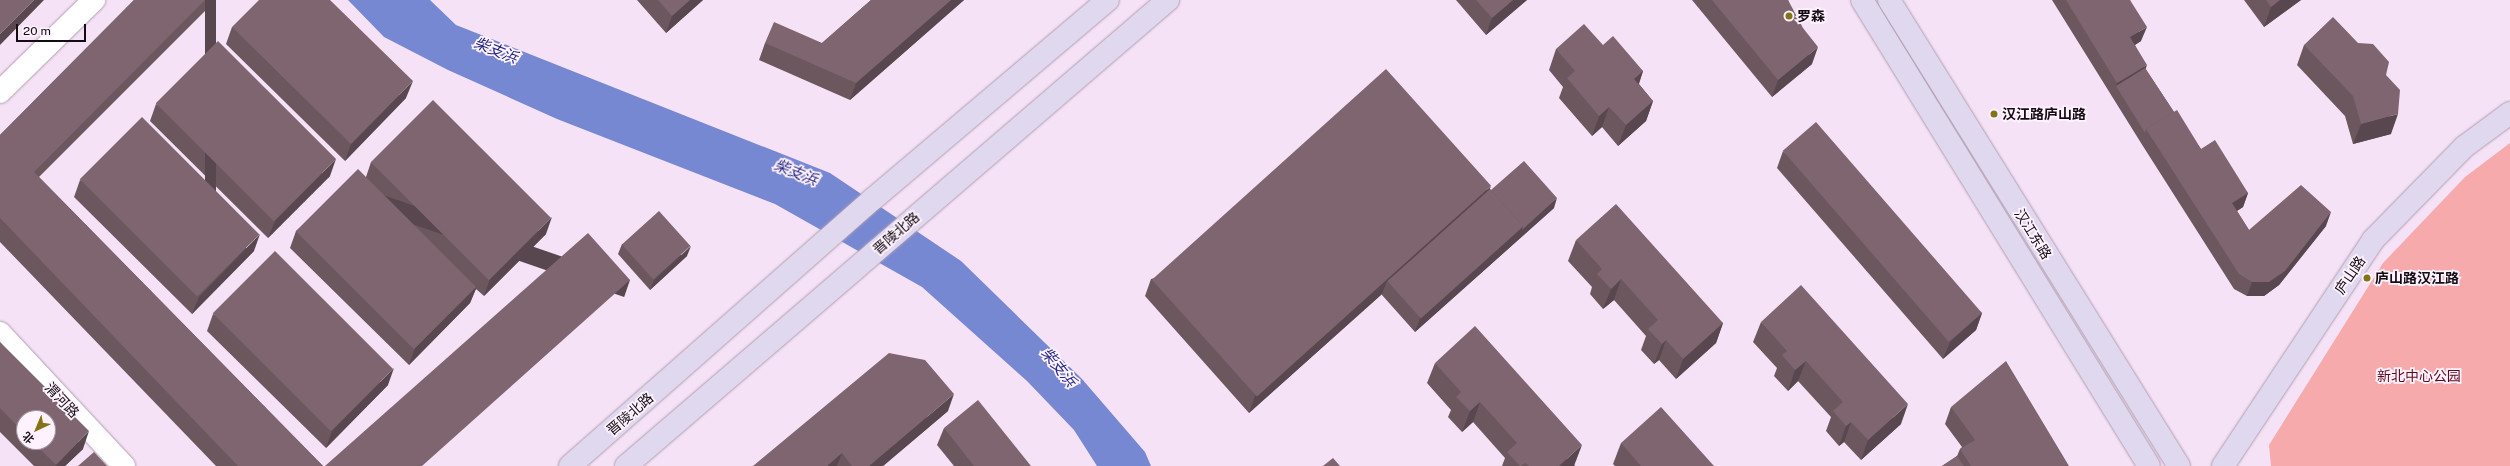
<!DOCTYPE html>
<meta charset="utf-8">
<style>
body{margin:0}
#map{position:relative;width:2510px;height:466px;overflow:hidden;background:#f6e2f6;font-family:"Public Sans","Noto Sans SC",sans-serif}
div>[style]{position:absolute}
.green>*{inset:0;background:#f7aaab}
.water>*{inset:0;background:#7788d3}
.roads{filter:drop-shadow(0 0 1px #b19eb1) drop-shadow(0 0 1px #b19eb1)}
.street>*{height:22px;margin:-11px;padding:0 11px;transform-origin:11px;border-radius:11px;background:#fff}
.secondary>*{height:22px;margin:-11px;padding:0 11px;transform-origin:11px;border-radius:11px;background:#e0d8ee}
.wall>*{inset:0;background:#6c575f}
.shaded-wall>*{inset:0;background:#58474e;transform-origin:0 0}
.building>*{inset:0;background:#7e656f;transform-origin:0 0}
.dots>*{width:11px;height:11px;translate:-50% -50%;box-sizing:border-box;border:2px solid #fef2fe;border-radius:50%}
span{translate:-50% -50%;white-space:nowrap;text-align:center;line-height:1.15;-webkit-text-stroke:3.5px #fef2fe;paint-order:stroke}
.poi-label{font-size:14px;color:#130d13;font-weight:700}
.left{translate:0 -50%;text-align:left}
.street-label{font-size:14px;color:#130d13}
.park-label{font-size:14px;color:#5e0918}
.water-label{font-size:15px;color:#252a82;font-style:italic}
.north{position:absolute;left:16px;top:410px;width:40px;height:40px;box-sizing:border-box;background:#fef2fe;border:1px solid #a096a0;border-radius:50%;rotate:224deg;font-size:11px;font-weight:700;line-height:16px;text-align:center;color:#130d13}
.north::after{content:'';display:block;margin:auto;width:14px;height:18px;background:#847416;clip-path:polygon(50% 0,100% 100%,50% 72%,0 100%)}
.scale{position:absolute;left:16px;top:24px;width:70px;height:18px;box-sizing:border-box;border:2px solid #130d13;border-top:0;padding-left:5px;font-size:12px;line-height:14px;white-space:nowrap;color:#130d13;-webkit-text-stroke:3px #fef2fe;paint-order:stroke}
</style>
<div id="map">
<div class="green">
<div style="clip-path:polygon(2510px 143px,2510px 466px,2271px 466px,2269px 445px,2383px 263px,2465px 177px)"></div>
</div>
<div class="water">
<div style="clip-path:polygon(348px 0,430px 0,456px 25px,830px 173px,961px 261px,1082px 379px,1145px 452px,1151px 466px,1097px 466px,1074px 430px,1027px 381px,922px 287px,775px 204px,557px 119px,448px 70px,384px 37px)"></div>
</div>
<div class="roads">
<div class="street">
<div style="left:0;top:92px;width:132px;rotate:-44.4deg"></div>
<div style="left:0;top:333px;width:182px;rotate:47deg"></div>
</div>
<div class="secondary">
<div style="left:1862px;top:0;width:547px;rotate:58.37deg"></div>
<div style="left:1889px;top:0;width:549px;rotate:58.11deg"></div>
<div style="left:570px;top:466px;width:404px;rotate:-41.4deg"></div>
<div style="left:873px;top:199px;width:308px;rotate:-40.3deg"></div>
<div style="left:626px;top:466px;width:715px;rotate:-40.69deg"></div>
<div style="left:2223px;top:466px;width:271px;rotate:-56.4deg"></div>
<div style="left:2373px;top:240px;width:130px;rotate:-45.6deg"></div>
<div style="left:2464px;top:147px;width:57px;rotate:-36.5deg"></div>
</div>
</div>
<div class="wall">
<div style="clip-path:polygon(134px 0,216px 0,39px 177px,323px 466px,216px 466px,0 242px,0 135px)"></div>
<div style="clip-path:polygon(637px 0,703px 0,666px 33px)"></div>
<div style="clip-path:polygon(871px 0,964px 0,850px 100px,759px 60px,765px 43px,822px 43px)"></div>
<div style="clip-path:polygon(1456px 0,1527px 0,1486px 35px)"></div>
<div style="clip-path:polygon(1692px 0,1788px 0,1812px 64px,1772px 97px)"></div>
<div style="clip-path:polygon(2052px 0,2130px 0,2141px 41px,2135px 45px,2145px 68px,2174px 112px,2201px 149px,2248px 193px,2243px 207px,2237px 211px,2249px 230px,2326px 226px,2279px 285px,2264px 296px,2247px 296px,2234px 289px,2141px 143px)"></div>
<div style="clip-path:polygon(2244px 0,2301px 0,2264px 27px)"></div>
<div style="clip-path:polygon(232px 27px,406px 98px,345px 161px,226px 44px)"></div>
<div style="clip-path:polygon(2358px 43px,2386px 75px,2391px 134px,2353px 144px,2345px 116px,2297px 65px,2304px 45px)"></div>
<div style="clip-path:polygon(1603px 45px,1643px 71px,1639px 84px,1653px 101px,1646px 121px,1618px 146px,1602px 127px,1592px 136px,1559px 98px,1563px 87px,1549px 70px,1556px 49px)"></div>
<div style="clip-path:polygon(156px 104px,330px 176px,268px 238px,150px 121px)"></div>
<div style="clip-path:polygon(1783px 151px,1982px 313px,1976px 330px,1943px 359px,1777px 168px)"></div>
<div style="clip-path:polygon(371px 162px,546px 234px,484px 296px,476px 289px,470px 303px,409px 365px,290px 248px,296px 231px,366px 177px)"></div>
<div style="clip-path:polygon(80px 180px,254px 251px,192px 314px,74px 197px)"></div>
<div style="clip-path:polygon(1490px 189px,1491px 190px,1554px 208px,1415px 332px,1382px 295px,1382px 294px,1249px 413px,1145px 296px,1151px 279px)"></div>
<div style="clip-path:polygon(1576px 240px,1723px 323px,1716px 343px,1676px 379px,1659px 360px,1654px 364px,1641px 350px,1646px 336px,1614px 300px,1603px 309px,1590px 294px,1592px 287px,1568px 261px)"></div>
<div style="clip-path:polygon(622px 244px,687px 256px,650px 290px,618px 254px)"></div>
<div style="clip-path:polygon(213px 314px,388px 385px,326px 448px,207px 331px)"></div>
<div style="clip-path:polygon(1761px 322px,1901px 424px,1861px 460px,1844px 442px,1839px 446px,1826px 431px,1831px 417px,1798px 381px,1788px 391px,1774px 376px,1777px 368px,1753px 342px)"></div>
<div style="clip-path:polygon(evenodd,0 342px,83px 449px,65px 466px,34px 466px,0 432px,0 342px,24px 418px,48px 442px,24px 442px,24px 418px)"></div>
<div style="clip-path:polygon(1435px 363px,1575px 465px,1574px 466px,1502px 466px,1505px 458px,1473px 422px,1462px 432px,1448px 417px,1451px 410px,1427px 383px)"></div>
<div style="clip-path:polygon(1951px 407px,2069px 466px,1942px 466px,1957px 456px,1960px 449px,1962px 447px,1945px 424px)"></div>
<div style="clip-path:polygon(948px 411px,883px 466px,753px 466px)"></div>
<div style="clip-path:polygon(944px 428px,1031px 466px,954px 466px,937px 445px)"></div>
<div style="clip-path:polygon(1621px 443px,1714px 466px,1615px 466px,1613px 464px)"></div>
</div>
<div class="shaded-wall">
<div style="clip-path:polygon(34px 0,44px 0,0 45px,0 34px)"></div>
<div style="left:205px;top:0;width:11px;height:243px"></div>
<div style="clip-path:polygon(690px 0,703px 0,666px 33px,672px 16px)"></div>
<div style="clip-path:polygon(951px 0,964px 0,850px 100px,856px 83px)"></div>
<div style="clip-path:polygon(1513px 0,1527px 0,1486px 35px,1492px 18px)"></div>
<div style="clip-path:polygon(2280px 0,2301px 0,2264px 27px,2271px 7px)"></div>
<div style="clip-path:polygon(2147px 27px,2141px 41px,2125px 51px,2130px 37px)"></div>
<div style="clip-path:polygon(1818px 47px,1812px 64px,1772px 97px,1778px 80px)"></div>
<div style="clip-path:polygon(2147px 65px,2142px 79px,2116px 86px,2117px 83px)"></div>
<div style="clip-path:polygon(1643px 71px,1636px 91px,1634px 79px)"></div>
<div style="clip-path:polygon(413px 81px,406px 98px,345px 161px,351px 144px)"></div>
<div style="clip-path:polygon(1653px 101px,1646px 121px,1618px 146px,1626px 125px)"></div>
<div style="clip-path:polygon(1609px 107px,1602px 127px,1592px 136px,1599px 116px)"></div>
<div style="clip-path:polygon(2398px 114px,2391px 134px,2353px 144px,2361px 124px)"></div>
<div style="clip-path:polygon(336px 159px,330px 176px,268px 238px,275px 221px)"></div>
<div style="clip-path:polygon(1491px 186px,1484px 203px,1387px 281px,1382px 294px,1249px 413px,1255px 396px)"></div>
<div style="clip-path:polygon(2248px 193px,2243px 207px,2227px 217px,2232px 203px)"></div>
<div style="clip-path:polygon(1557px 198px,1554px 208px,1415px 332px,1420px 318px,1523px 226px)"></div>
<div style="clip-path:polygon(2331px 212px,2326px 226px,2279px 285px,2264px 296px,2247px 296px,2252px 282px)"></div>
<div style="clip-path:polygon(552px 217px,546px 234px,484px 296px,490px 279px)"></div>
<div style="clip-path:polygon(260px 234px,254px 251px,192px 314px,199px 297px)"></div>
<div style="clip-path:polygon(691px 246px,687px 256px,650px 290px,654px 280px)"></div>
<div style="clip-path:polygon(1621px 279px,1614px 300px,1603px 309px,1611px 289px)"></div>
<div style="left:630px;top:280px;width:18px;height:279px;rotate:109deg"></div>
<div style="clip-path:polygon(477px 286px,470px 303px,409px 365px,415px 348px)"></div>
<div style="clip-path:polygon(1982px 313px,1976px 330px,1943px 359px,1950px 342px)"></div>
<div style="clip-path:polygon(1723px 323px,1716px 343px,1676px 379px,1683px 359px)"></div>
<div style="clip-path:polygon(1666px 340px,1659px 360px,1654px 364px,1662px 344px)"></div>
<div style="clip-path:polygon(1806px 361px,1798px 381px,1788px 391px,1795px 370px)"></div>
<div style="clip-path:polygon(394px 368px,388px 385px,326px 448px,332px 431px)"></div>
<div style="clip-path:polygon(954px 394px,948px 411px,883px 466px,869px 466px)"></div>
<div style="clip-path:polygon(1480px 402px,1473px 422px,1462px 432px,1470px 411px)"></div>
<div style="clip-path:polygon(1908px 404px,1901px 424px,1861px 460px,1868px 440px)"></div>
<div style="clip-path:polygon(1851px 422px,1844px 442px,1839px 446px,1846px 426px)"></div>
<div style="clip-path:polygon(89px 431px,83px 449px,65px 466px,55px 466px,56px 465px)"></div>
<div style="clip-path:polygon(1582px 445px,1574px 466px,1559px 466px)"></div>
<div style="clip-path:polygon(842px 453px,837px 466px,827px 466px)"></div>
</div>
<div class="building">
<div style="clip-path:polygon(0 0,34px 0,0 34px)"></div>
<div style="clip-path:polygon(134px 0,205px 0,34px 172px,323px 466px,238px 466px,0 218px,0 135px)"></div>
<div style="clip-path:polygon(259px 0,330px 0,413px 81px,351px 144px,232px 27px)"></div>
<div style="clip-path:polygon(658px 0,690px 0,672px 16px)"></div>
<div style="clip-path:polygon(871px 0,951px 0,856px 83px,765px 43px,774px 22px,822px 43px)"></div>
<div style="clip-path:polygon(1476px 0,1513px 0,1492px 18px)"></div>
<div style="clip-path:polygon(1712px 0,1788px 0,1803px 28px,1818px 47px,1778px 80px)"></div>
<div style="clip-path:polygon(2066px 0,2130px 0,2147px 27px,2130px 37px,2147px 65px,2117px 83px)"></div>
<div style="clip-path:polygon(2266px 0,2280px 0,2271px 7px)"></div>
<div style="clip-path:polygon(2333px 17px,2358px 43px,2373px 44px,2389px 62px,2386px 75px,2400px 90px,2398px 114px,2361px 124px,2353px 96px,2304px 45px)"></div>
<div style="clip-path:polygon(1584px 24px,1603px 45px,1613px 36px,1643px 71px,1634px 79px,1653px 101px,1626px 125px,1609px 107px,1599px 116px,1567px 78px,1575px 71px,1556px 49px)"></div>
<div style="left:218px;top:41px;width:167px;height:88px;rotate:45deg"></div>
<div style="clip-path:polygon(2145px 68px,2174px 112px,2146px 129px,2145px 133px,2116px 86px)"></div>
<div style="left:1386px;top:69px;width:157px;height:315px;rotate:48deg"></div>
<div style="left:433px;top:100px;width:167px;height:88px;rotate:45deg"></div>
<div style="clip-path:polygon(2177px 110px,2201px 149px,2215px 140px,2248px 193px,2232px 203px,2249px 230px,2301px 185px,2331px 212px,2285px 271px,2269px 282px,2252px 282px,2239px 274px,2146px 129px)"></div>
<div style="left:142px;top:117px;width:166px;height:88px;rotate:45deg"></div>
<div style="left:1816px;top:122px;width:253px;height:44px;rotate:49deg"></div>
<div style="clip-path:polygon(1524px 161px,1557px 198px,1522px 230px,1523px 226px,1491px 190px)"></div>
<div style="left:358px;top:169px;width:167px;height:88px;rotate:45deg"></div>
<div style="left:1490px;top:189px;width:50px;height:138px;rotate:48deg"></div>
<div style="clip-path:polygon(1616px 204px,1723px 323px,1683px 359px,1666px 340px,1662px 344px,1648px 329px,1658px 320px,1621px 279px,1611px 289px,1597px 274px,1602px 269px,1576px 240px)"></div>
<div style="left:659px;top:211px;width:47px;height:50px;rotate:48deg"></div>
<div style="clip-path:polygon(588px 233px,630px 280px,422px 466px,325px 466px)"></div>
<div style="left:275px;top:251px;width:167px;height:88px;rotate:45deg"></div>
<div style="clip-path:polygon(1801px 285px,1908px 404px,1868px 440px,1851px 422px,1846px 426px,1833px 411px,1843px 402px,1806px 361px,1795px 370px,1782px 355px,1787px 351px,1761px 322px)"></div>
<div style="clip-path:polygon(1475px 326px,1582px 445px,1559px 466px,1529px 466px,1525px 463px,1521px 466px,1520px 466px,1507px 452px,1517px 443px,1480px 402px,1470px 411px,1456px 397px,1461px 392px,1435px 363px)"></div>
<div style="clip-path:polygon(0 342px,89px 431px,56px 465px,33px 442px,48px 442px,48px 418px,24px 418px,24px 433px,0 408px)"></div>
<div style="clip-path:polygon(889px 353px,925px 360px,954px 394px,869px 466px,852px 466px,842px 453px,827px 466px,753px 466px)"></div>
<div style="clip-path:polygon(2006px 361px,2069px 466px,1971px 466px,1960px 449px,1975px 440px,1951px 407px)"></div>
<div style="clip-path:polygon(978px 400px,1031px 466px,974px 466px,944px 428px)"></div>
<div style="clip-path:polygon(1661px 407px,1714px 466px,1641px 466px,1621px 443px)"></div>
<div style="clip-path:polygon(94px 452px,107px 466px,78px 466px)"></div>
<div style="clip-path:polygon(1957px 456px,1964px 466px,1942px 466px)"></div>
<div style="clip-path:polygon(1333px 458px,1340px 466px,1323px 466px)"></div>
</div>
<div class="dots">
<div style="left:1789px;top:16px;background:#847416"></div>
<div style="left:1994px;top:114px;background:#847416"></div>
<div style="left:2367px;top:278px;background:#847416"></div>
</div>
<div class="poi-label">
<span class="left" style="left:1797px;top:16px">罗森</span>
<span class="left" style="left:2002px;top:114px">汉江路庐山路</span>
<span class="left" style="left:2375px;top:278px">庐山路汉江路</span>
</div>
<div class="street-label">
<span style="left:896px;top:233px;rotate:-41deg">晋陵北路</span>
<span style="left:2033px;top:234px;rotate:58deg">汉江东路</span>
<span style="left:2350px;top:275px;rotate:-56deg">庐山路</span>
<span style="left:62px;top:400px;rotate:47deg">渭河路</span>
<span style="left:630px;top:414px;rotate:-41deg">晋陵北路</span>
</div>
<div class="park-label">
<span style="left:2419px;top:376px">新北中心公园</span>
</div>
<div class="water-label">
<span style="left:496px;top:50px;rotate:22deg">柴支浜</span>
<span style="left:796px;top:172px;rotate:22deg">柴支浜</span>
<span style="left:1059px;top:367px;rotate:51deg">柴支浜</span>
</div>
<div class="north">北</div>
<div class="scale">20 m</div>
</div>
